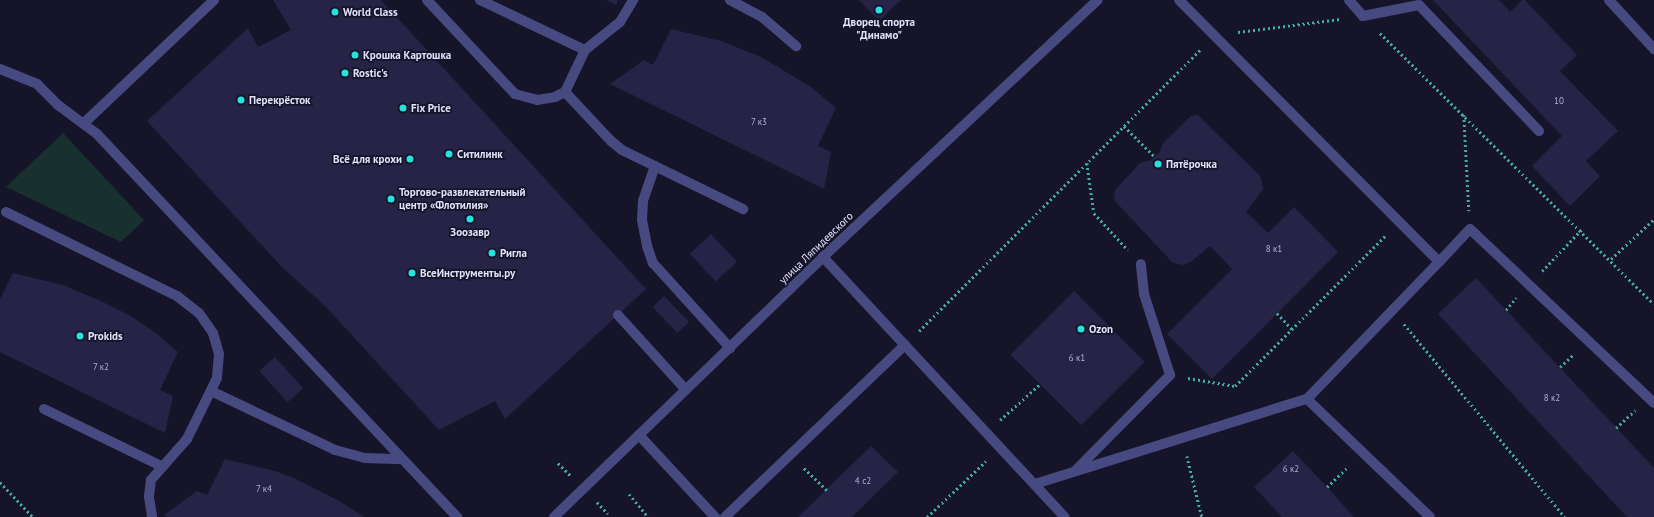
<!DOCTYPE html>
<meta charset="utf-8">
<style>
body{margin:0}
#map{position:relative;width:1654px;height:517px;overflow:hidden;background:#161428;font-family:"PT Sans",sans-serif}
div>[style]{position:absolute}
.green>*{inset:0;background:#18312e}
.building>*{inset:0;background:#262347;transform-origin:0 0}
.path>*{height:2.5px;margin-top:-1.25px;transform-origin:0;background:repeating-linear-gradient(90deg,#42ad9b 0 2px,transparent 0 5px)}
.minor>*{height:10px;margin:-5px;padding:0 5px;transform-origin:5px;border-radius:5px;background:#464a81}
.dots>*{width:11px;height:11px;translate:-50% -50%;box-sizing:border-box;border:2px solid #161428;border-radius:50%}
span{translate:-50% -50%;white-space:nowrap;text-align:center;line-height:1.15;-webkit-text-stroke:3.5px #161428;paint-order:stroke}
.number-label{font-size:9px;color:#b2b1ce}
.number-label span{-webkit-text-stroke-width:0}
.poi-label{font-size:11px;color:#e0e0fb;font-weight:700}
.left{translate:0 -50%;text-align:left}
.right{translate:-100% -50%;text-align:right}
.street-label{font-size:11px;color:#e0e0fb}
</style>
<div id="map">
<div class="green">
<div style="clip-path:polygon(63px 133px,144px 220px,121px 242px,6px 187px)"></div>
</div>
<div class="building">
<div style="clip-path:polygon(273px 0,381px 0,646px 289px,505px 419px,495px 401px,439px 430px,326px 307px,282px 267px,147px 121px,248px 28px,258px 47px,291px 30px)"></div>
<div style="clip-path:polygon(606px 0,618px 0,616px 5px)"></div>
<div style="clip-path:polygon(859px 0,901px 0,879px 21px)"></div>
<div style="clip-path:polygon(1433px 0,1499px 0,1510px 12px,1522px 0,1525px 0,1577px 55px,1560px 71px,1618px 131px,1586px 161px,1600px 176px,1570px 206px,1532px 166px,1562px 136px)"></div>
<div style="clip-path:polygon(671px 29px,721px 41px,761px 57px,811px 87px,836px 108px,818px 146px,831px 152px,824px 189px,610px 84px,644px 60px,653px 65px)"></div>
<div style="clip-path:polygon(1198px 115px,1261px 177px,1263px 189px,1246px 212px,1268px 233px,1294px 207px,1338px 252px,1212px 379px,1167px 334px,1232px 269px,1210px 246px,1192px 261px,1184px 265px,1173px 263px,1114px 200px,1115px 190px,1140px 163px,1151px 160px,1160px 152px,1163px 143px,1191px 116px)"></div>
<div style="left:711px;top:234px;width:38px;height:29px;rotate:47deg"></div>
<div style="clip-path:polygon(13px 273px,63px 285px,103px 302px,129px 315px,153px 331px,178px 352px,160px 390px,173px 396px,165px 433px,0 352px,0 299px)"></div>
<div style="clip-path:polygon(1476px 278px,1654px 468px,1654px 517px,1627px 517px,1438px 314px)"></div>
<div style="left:1074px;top:291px;width:100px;height:90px;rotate:45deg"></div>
<div style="left:664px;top:296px;width:36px;height:16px;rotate:46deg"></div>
<div style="left:275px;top:357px;width:42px;height:21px;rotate:48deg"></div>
<div style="clip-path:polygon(871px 446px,898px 472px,852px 517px,798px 517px)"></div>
<div style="clip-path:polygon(1293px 451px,1327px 487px,1354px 517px,1282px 517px,1254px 487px)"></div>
<div style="clip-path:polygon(225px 459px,275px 471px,296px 479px,341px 502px,364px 517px,169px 517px,164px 515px,197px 491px,207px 495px)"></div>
</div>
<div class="path">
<div style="left:1238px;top:32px;width:103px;rotate:-7.3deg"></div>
<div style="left:1380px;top:33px;width:385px;rotate:44.7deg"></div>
<div style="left:1464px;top:115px;width:96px;rotate:87deg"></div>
<div style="left:1124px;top:126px;width:44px;rotate:45deg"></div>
<div style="left:1087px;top:163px;width:50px;rotate:82deg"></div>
<div style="left:1094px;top:213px;width:50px;rotate:47.4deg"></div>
<div style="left:1611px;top:259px;width:59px;rotate:-42.9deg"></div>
<div style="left:1542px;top:271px;width:57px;rotate:-46.4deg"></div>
<div style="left:1506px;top:310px;width:16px;rotate:-50deg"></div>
<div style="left:1277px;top:313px;width:22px;rotate:47deg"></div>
<div style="left:1404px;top:324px;width:251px;rotate:50.2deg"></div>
<div style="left:919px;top:331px;width:399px;rotate:-45deg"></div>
<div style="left:1560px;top:367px;width:19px;rotate:-43deg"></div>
<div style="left:1188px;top:378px;width:48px;rotate:9.7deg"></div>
<div style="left:1235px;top:386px;width:214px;rotate:-45deg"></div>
<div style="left:1000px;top:420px;width:54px;rotate:-42deg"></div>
<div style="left:1616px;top:428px;width:26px;rotate:-43deg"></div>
<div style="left:1187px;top:456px;width:63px;rotate:76.2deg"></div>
<div style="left:558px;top:463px;width:18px;rotate:45deg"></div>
<div style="left:804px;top:468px;width:32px;rotate:44deg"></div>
<div style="left:0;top:482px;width:48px;rotate:46.7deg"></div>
<div style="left:1327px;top:487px;width:30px;rotate:-44deg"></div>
<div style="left:629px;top:494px;width:30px;rotate:50deg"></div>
<div style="left:597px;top:502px;width:16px;rotate:47deg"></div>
<div style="left:927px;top:517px;width:81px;rotate:-43.5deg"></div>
</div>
<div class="minor">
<div style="left:427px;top:0;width:129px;rotate:46.9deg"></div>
<div style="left:515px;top:94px;width:23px;rotate:15deg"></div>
<div style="left:537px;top:100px;width:18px;rotate:-9deg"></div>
<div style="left:555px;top:97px;width:11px;rotate:-27deg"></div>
<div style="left:565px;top:92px;width:47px;rotate:-64.5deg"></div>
<div style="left:585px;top:50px;width:45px;rotate:-38.7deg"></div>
<div style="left:620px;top:22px;width:26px;rotate:-59deg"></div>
<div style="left:480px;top:0;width:116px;rotate:25.5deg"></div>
<div style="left:730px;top:0;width:36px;rotate:28deg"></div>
<div style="left:762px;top:17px;width:45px;rotate:40.5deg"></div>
<div style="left:1179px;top:0;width:369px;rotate:45.2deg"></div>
<div style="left:1439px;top:262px;width:45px;rotate:-46.8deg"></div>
<div style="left:1470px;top:229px;width:253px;rotate:43.4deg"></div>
<div style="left:1349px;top:0;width:21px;rotate:49deg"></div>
<div style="left:1363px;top:16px;width:57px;rotate:-11.1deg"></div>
<div style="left:1419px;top:5px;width:174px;rotate:46.4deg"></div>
<div style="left:1609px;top:0;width:67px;rotate:47.4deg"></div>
<div style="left:0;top:69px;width:40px;rotate:22deg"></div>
<div style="left:37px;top:84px;width:30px;rotate:45deg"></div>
<div style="left:58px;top:105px;width:49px;rotate:36.6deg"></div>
<div style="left:97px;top:134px;width:526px;rotate:46.77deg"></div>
<div style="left:565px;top:92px;width:67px;rotate:46.8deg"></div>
<div style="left:611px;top:141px;width:14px;rotate:39deg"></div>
<div style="left:622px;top:150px;width:135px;rotate:26deg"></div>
<div style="left:84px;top:123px;width:179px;rotate:-43.4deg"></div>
<div style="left:655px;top:166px;width:37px;rotate:109deg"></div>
<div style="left:643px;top:201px;width:19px;rotate:93deg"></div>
<div style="left:642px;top:220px;width:26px;rotate:79deg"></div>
<div style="left:647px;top:246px;width:18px;rotate:71deg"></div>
<div style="left:653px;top:263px;width:115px;rotate:47.8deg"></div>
<div style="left:6px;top:212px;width:191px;rotate:26.2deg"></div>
<div style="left:177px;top:296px;width:28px;rotate:38deg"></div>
<div style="left:199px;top:313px;width:24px;rotate:55deg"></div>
<div style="left:213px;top:333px;width:22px;rotate:74deg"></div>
<div style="left:219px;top:354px;width:24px;rotate:95deg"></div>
<div style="left:217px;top:378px;width:68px;rotate:116.2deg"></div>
<div style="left:187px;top:439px;width:55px;rotate:131.3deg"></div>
<div style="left:151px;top:480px;width:17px;rotate:97deg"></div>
<div style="left:149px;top:497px;width:20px;rotate:81deg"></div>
<div style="left:823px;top:257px;width:355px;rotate:47.1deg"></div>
<div style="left:618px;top:315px;width:101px;rotate:47.8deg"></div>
<div style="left:211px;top:391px;width:137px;rotate:25.4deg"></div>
<div style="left:335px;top:450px;width:31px;rotate:15deg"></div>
<div style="left:365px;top:458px;width:37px;rotate:2deg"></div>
<div style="left:1307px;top:399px;width:170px;rotate:43.8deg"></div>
<div style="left:44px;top:409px;width:132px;rotate:26deg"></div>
<div style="left:639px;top:435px;width:112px;rotate:47.2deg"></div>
<div style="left:1076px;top:470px;width:134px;rotate:-45.3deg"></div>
<div style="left:1170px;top:375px;width:85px;rotate:-107.8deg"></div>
<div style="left:1144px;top:294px;width:30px;rotate:-96deg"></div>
<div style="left:1035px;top:484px;width:285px;rotate:-17.4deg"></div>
<div style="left:1307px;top:399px;width:190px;rotate:-46.1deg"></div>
<div style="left:554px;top:517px;width:374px;rotate:-44deg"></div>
<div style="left:823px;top:257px;width:376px;rotate:-43.1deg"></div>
<div style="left:725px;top:517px;width:249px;rotate:-43.7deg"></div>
</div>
<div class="dots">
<div style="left:879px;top:10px;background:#25e1e0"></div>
<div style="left:335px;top:12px;background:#25e1e0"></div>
<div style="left:355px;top:55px;background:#25e1e0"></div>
<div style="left:345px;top:73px;background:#25e1e0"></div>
<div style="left:241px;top:100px;background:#25e1e0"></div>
<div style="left:403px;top:108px;background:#25e1e0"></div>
<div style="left:449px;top:154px;background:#25e1e0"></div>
<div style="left:410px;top:159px;background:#25e1e0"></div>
<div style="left:1158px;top:164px;background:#25e1e0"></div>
<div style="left:391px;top:199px;background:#25e1e0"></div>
<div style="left:470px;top:219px;background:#25e1e0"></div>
<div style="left:492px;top:253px;background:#25e1e0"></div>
<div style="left:412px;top:273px;background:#25e1e0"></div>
<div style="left:1081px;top:329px;background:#25e1e0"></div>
<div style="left:80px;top:336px;background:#25e1e0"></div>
</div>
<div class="number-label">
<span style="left:1559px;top:101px">10</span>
<span style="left:759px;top:122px">7 к3</span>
<span style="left:1274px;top:249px">8 к1</span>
<span style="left:1077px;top:358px">6 к1</span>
<span style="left:101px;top:367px">7 к2</span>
<span style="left:1552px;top:398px">8 к2</span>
<span style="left:1291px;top:469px">6 к2</span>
<span style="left:863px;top:481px">4 с2</span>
<span style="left:264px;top:489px">7 к4</span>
</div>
<div class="poi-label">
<span class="left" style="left:343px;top:12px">World Class</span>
<span style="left:879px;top:29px">Дворец спорта<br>"Динамо"</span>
<span class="left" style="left:363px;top:55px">Крошка Картошка</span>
<span class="left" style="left:353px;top:73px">Rostic's</span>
<span class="left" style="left:249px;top:100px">Перекрёсток</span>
<span class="left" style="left:411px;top:108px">Fix Price</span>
<span class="left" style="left:457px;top:154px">Ситилинк</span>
<span class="right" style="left:402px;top:159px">Всё для крохи</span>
<span class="left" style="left:1166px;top:164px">Пятёрочка</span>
<span class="left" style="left:399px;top:199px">Торгово-развлекательный<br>центр «Флотилия»</span>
<span style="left:470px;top:232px">Зоозавр</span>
<span class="left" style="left:500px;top:253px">Ригла</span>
<span class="left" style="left:420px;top:273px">ВсеИнструменты.ру</span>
<span class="left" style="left:1089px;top:329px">Ozon</span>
<span class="left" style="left:88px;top:336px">Prokids</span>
</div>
<div class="street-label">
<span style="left:816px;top:248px;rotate:-44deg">улица Ляпидевского</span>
</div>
</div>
